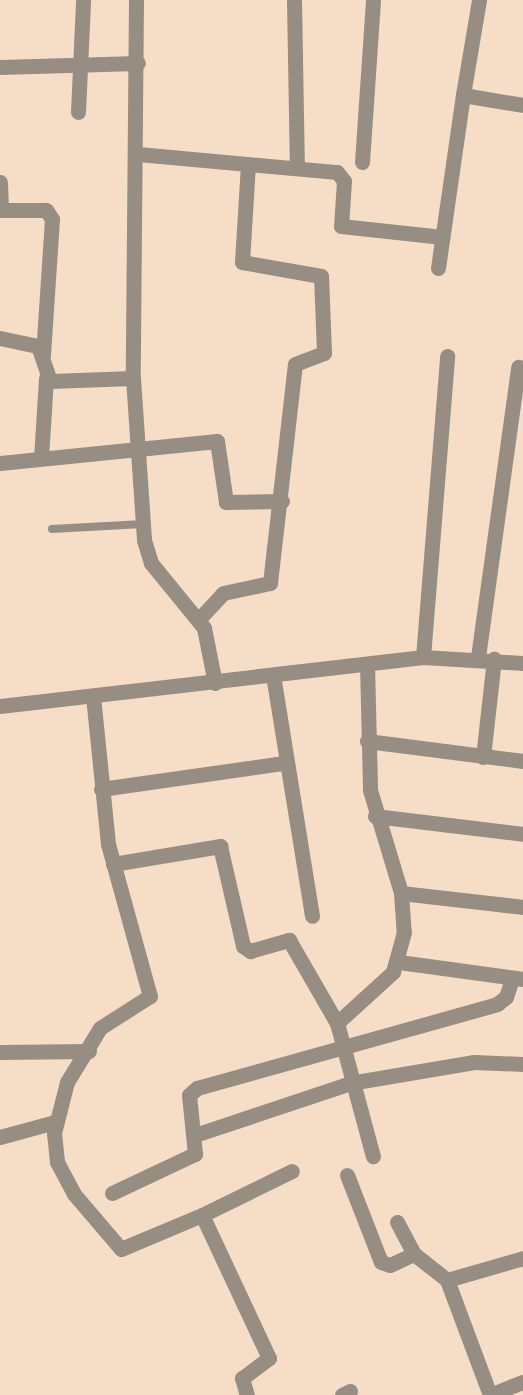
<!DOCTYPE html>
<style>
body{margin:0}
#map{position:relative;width:523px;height:1395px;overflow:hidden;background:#f6ddc6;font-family:"Alegreya Sans",sans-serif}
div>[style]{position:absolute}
.service>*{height:8px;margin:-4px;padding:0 4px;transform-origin:4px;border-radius:4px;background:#968e83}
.minor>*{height:15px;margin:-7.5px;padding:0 7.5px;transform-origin:7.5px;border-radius:7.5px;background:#968e83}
.tertiary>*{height:15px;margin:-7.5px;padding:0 7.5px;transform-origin:7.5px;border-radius:7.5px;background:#968e83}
span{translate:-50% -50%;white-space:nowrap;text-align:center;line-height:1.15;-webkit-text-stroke:5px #f6ddc6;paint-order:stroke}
</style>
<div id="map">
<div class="service">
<div style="left:52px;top:529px;width:91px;rotate:-3.1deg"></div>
</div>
<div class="minor">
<div style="left:136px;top:0;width:378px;rotate:90.5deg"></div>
<div style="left:133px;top:378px;width:162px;rotate:86.1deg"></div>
<div style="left:144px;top:540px;width:24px;rotate:73deg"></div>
<div style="left:151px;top:563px;width:84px;rotate:50.8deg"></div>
<div style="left:204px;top:628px;width:56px;rotate:78.7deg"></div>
<div style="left:294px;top:0;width:168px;rotate:89deg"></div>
<div style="left:479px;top:0;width:96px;rotate:99.6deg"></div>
<div style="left:463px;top:95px;width:61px;rotate:9.5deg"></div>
<div style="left:0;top:67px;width:138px;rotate:-1.7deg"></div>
<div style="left:78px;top:112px;width:112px;rotate:-87.4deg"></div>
<div style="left:138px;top:154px;width:200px;rotate:5.2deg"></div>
<div style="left:337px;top:172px;width:11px;rotate:52deg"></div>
<div style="left:344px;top:181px;width:45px;rotate:93.8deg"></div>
<div style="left:341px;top:226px;width:102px;rotate:6.2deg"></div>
<div style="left:362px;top:162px;width:162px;rotate:-86.1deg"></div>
<div style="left:0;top:182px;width:27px;rotate:88deg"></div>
<div style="left:0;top:210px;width:46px"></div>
<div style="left:46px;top:210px;width:11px;rotate:56deg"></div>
<div style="left:52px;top:219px;width:136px;rotate:93.8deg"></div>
<div style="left:438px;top:268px;width:175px;rotate:-81.8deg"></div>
<div style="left:0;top:338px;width:39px;rotate:12deg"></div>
<div style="left:38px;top:346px;width:37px;rotate:71deg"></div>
<div style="left:50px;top:381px;width:83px;rotate:-2.1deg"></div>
<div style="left:41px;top:458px;width:80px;rotate:-86.4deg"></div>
<div style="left:0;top:463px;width:218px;rotate:-5.8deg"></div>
<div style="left:217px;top:441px;width:62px;rotate:81.6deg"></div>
<div style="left:226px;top:502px;width:56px;rotate:-1deg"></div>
<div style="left:199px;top:619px;width:35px;rotate:-47deg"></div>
<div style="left:223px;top:593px;width:48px;rotate:-12deg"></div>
<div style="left:270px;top:583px;width:220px;rotate:-83.5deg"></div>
<div style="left:295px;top:364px;width:31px;rotate:-21deg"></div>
<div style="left:324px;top:353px;width:77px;rotate:-92.2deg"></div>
<div style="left:321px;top:276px;width:80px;rotate:-170deg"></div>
<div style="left:242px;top:262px;width:98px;rotate:-86.5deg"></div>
<div style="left:423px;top:657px;width:302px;rotate:-85.4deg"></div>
<div style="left:478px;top:657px;width:293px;rotate:-82.1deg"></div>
<div style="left:367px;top:664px;width:126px;rotate:88.6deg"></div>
<div style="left:370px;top:790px;width:108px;rotate:73.2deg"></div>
<div style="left:401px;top:893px;width:39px;rotate:86deg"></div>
<div style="left:404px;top:932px;width:41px;rotate:105.4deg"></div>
<div style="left:393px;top:972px;width:76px;rotate:137.7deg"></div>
<div style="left:337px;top:1023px;width:138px;rotate:74.9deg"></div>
<div style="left:273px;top:675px;width:244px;rotate:80.8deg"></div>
<div style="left:93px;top:696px;width:149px;rotate:84.2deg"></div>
<div style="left:108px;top:844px;width:158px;rotate:74.6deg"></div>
<div style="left:150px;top:996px;width:59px;rotate:147.4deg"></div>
<div style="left:100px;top:1028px;width:63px;rotate:121.4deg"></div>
<div style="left:67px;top:1082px;width:53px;rotate:104.3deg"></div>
<div style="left:54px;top:1133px;width:29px;rotate:84deg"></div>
<div style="left:57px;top:1162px;width:36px;rotate:62deg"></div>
<div style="left:74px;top:1194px;width:72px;rotate:49.5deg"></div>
<div style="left:121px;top:1249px;width:88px;rotate:-22.8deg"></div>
<div style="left:202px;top:1215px;width:158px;rotate:64.9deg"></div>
<div style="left:269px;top:1358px;width:34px;rotate:143deg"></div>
<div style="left:242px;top:1378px;width:18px;rotate:74deg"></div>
<div style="left:367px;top:741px;width:157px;rotate:7.3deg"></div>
<div style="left:483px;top:757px;width:99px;rotate:-83.6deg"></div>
<div style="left:101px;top:789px;width:185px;rotate:-8.1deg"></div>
<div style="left:375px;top:816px;width:149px;rotate:6.9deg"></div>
<div style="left:113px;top:864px;width:109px;rotate:-9.5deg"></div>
<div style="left:220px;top:846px;width:103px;rotate:77deg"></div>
<div style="left:243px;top:946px;width:9px;rotate:36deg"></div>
<div style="left:250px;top:951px;width:41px;rotate:-15.8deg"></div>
<div style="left:289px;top:940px;width:96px;rotate:60deg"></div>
<div style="left:401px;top:893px;width:123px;rotate:6.5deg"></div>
<div style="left:399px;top:962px;width:125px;rotate:7.8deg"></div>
<div style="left:0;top:1052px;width:89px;rotate:-0.6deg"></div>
<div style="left:195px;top:1135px;width:163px;rotate:-18.5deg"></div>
<div style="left:350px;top:1083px;width:126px;rotate:-9.6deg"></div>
<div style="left:474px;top:1062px;width:49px;rotate:2.3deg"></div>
<div style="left:0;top:1137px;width:57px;rotate:-15.3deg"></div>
<div style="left:347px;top:1175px;width:93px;rotate:68.7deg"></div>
<div style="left:381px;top:1262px;width:9px;rotate:18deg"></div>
<div style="left:390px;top:1265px;width:26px;rotate:-25deg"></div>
<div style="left:112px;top:1193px;width:92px;rotate:-25.2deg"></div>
<div style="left:195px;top:1154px;width:59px;rotate:-95.8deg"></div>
<div style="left:189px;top:1095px;width:11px;rotate:-41deg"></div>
<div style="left:197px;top:1088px;width:312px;rotate:-15.6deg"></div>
<div style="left:497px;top:1004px;width:11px;rotate:-38deg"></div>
<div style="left:506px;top:997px;width:20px;rotate:-72deg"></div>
<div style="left:202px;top:1215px;width:100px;rotate:-26.1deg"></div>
<div style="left:397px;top:1222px;width:36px;rotate:62deg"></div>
<div style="left:414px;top:1254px;width:42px;rotate:38.2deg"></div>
<div style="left:447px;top:1280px;width:123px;rotate:69.5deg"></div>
<div style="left:490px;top:1395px;width:35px;rotate:-22deg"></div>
<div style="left:447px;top:1280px;width:79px;rotate:-16.1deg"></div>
<div style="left:342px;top:1395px;width:9px;rotate:-27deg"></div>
</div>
<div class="tertiary">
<div style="left:0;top:706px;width:426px;rotate:-6.6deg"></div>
<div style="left:423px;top:657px;width:100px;rotate:3.4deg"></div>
</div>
</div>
